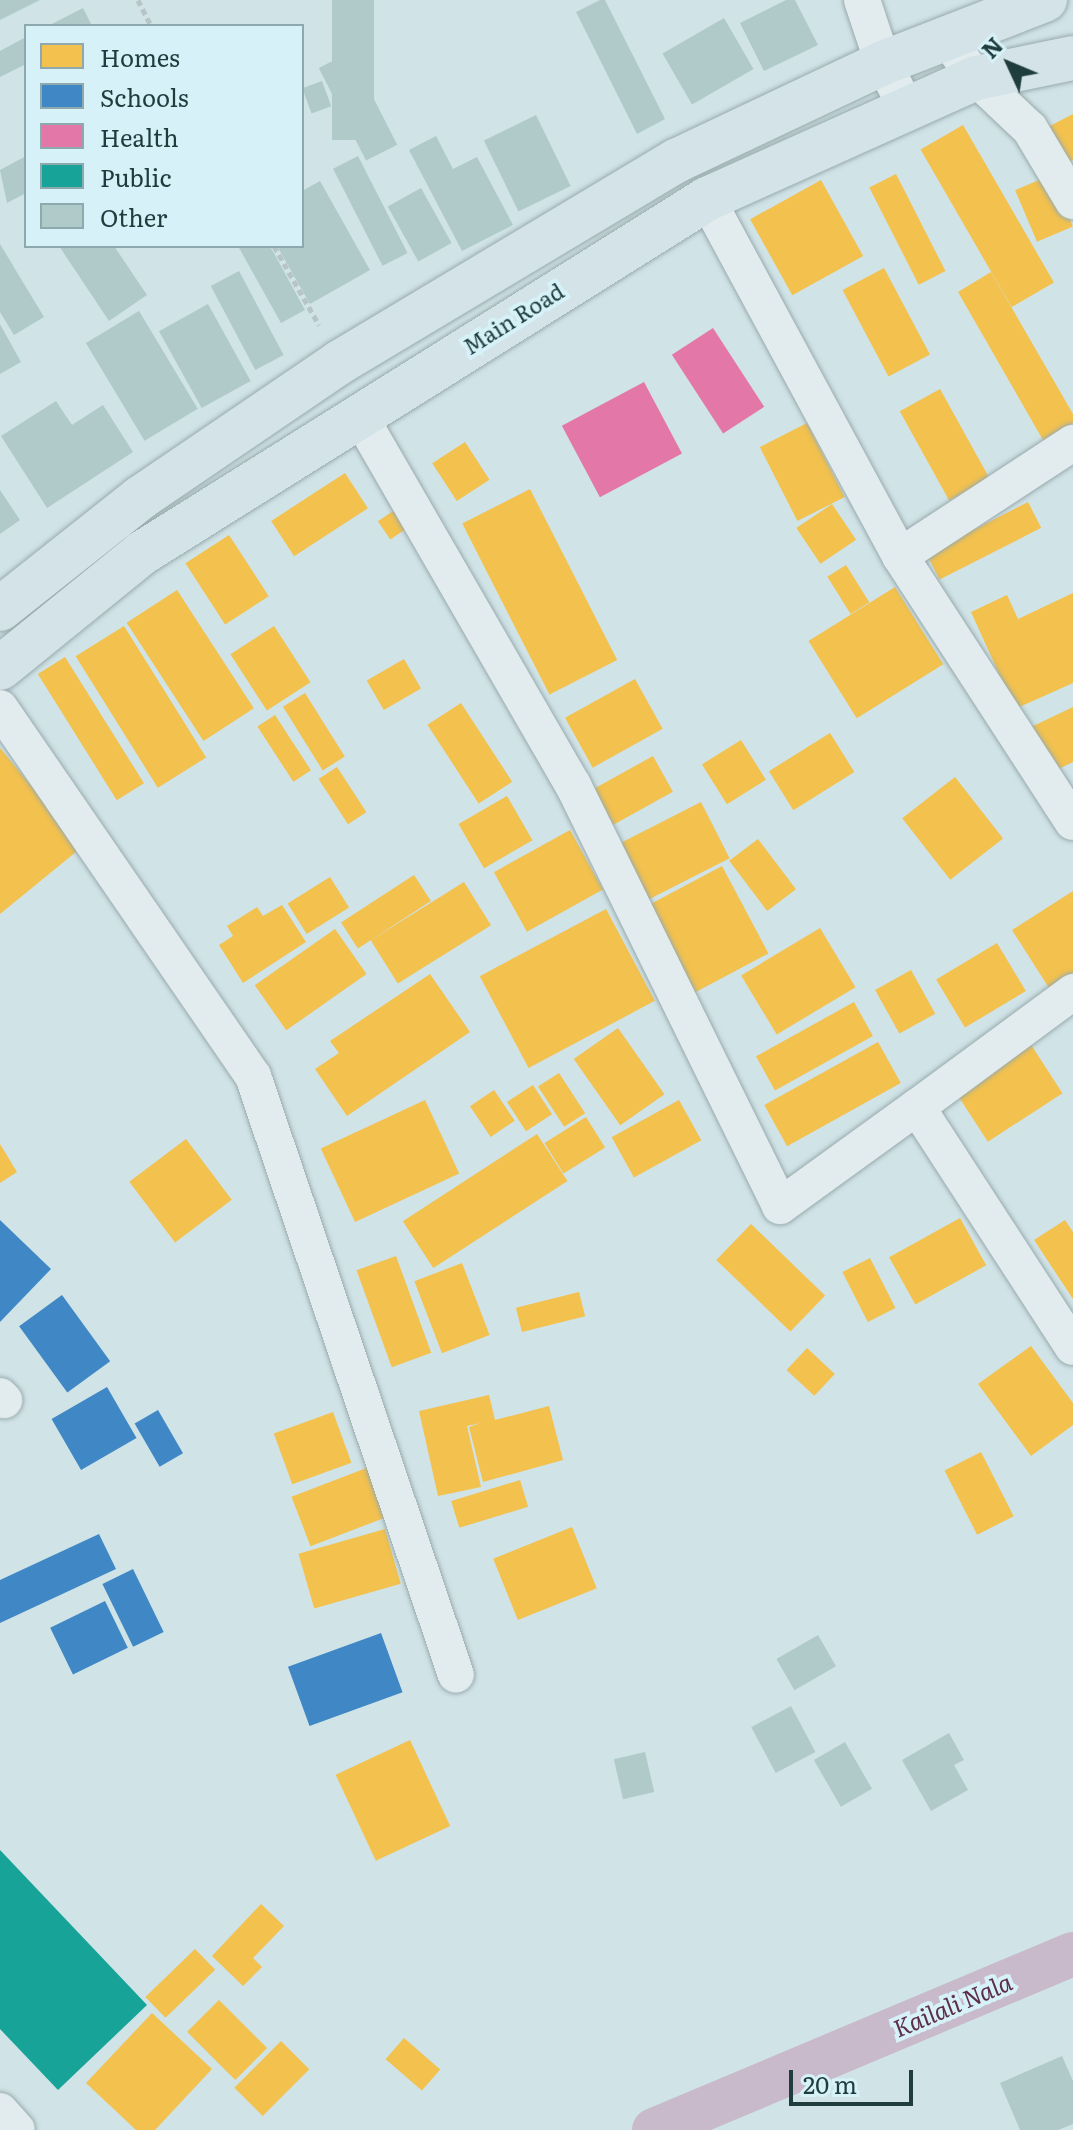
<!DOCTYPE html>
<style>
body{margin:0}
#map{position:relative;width:1073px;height:2130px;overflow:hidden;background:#d0e3e7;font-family:Literata,serif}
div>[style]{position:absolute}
.homes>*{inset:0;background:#f2c14e;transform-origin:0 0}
.schools>*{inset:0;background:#3f88c5;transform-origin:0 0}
.health>*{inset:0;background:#e377a8;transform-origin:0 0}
.public>*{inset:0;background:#17a398}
.canal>*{height:44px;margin:-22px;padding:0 22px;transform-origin:22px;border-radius:22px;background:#c8bacb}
.building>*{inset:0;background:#b0caca;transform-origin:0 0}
.path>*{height:5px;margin-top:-2.5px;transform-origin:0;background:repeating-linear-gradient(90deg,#b8c5c8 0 6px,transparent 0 10px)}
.roads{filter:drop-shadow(0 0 2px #98aaac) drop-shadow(0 0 2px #98aaac)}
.minor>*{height:36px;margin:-18px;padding:0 18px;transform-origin:18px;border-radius:18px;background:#e2ecef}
.primary>*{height:44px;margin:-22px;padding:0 22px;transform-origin:22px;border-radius:22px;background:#d3e3e7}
span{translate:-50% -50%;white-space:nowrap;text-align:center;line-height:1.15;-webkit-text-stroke:8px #d6f1f8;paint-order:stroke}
.street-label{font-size:22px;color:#1f3d3c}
.water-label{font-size:24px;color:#5d2e49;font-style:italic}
.legend{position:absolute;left:24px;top:24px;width:280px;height:224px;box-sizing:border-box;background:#d6f1f8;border:2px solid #8da9ad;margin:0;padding:10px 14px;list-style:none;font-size:24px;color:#1f3d3c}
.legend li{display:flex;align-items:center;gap:16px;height:40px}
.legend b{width:40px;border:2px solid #8da9ad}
.north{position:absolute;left:969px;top:24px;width:80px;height:80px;-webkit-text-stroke:6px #d6f1f8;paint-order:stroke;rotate:314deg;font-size:22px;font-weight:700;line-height:32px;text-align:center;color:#1f3d3c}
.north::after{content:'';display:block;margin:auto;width:28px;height:36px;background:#1f3d3c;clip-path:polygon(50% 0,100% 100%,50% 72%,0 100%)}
.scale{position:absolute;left:789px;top:2070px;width:124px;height:36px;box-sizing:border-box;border:4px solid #1f3d3c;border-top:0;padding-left:10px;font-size:24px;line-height:28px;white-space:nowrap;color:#1f3d3c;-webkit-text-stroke:6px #d6f1f8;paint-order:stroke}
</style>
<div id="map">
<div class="homes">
<div style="clip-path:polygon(1073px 114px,1073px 160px,1061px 166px,1042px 130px)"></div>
<div style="left:963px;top:125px;width:182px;height:49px;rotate:60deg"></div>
<div style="left:896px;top:174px;width:109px;height:30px;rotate:63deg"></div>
<div style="left:1051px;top:175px;width:56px;height:39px;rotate:67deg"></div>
<div style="left:821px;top:180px;width:87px;height:81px;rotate:61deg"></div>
<div style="left:884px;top:268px;width:98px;height:47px;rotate:62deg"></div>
<div style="clip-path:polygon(991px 272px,1073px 414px,1073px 423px,1043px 440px,958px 292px)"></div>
<div style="left:940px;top:389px;width:102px;height:46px;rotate:61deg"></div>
<div style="left:807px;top:423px;width:83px;height:53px;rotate:63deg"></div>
<div style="left:465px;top:442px;width:45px;height:39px;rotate:57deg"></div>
<div style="left:345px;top:473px;width:42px;height:88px;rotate:57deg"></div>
<div style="left:530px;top:489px;width:192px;height:76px;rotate:63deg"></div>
<div style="left:1028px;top:502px;width:29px;height:114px;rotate:63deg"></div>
<div style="left:832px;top:504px;width:43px;height:43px;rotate:56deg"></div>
<div style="left:402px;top:505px;width:22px;height:29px;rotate:56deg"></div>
<div style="left:229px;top:535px;width:73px;height:52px;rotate:57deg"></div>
<div style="left:846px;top:565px;width:44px;height:22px;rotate:58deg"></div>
<div style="left:895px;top:587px;width:91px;height:102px;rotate:58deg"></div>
<div style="left:177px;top:590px;width:141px;height:60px;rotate:57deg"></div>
<div style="clip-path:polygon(1073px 593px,1073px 683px,1015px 709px,971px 612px,1007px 595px,1018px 619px)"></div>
<div style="left:124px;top:626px;width:155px;height:57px;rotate:58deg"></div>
<div style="left:274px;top:626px;width:67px;height:52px;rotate:57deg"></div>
<div style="left:65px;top:657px;width:149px;height:32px;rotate:58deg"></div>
<div style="left:404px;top:659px;width:34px;height:43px;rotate:60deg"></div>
<div style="left:635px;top:679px;width:57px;height:80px;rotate:61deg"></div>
<div style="left:305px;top:693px;width:75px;height:26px;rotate:58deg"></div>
<div style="left:461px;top:703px;width:94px;height:40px;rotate:57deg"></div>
<div style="clip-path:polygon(1073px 707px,1073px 762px,1050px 773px,1029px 728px)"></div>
<div style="left:275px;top:715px;width:66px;height:21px;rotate:57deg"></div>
<div style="left:830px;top:733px;width:46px;height:72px;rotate:58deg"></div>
<div style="left:741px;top:740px;width:47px;height:46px;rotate:58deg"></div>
<div style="clip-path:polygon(0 748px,82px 847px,0 914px)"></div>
<div style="left:653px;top:756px;width:41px;height:68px;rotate:61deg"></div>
<div style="left:337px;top:767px;width:54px;height:22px;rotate:57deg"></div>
<div style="left:955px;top:777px;width:78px;height:67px;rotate:52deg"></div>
<div style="left:507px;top:796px;width:51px;height:56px;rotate:60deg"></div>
<div style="left:701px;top:802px;width:63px;height:92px;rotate:63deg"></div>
<div style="left:570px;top:830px;width:68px;height:87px;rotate:61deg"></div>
<div style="left:758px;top:839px;width:63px;height:36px;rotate:53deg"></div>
<div style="left:722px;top:866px;width:99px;height:84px;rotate:62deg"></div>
<div style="left:414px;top:875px;width:31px;height:87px;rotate:57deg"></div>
<div style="left:330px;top:877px;width:36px;height:50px;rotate:58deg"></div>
<div style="left:464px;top:882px;width:51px;height:110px;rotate:58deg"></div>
<div style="clip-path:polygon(1073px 891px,1073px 973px,1049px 988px,1012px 930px)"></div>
<div style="clip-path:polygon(282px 905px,306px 942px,243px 983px,219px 945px,233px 936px,227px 926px,257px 907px,263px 916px)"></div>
<div style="left:606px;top:909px;width:104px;height:143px;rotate:62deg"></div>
<div style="left:820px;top:928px;width:69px;height:92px;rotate:59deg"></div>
<div style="left:335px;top:929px;width:55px;height:98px;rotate:55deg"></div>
<div style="left:997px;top:943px;width:56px;height:71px;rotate:59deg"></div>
<div style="left:911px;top:970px;width:50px;height:41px;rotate:61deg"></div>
<div style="clip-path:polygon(430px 974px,470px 1032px,347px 1116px,315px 1069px,339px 1053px,330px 1041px)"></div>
<div style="left:854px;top:1002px;width:39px;height:112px;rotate:61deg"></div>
<div style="left:618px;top:1028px;width:81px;height:54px;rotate:55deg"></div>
<div style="left:1026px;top:1037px;width:67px;height:89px;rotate:57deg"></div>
<div style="left:878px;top:1042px;width:47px;height:130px;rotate:61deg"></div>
<div style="left:559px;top:1073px;width:48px;height:25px;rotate:57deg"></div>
<div style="left:533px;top:1085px;width:35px;height:31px;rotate:57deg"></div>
<div style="left:494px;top:1090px;width:37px;height:29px;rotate:56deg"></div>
<div style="left:425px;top:1100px;width:81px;height:115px;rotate:65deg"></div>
<div style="left:679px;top:1100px;width:46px;height:77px;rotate:61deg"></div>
<div style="left:586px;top:1117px;width:36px;height:49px;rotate:58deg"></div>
<div style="left:537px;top:1134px;width:56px;height:160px;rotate:57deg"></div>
<div style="left:186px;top:1139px;width:76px;height:71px;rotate:53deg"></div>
<div style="clip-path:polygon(0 1144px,17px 1172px,0 1183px)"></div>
<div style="left:960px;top:1218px;width:54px;height:81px;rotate:61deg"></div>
<div style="clip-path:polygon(1065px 1220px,1073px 1232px,1073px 1299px,1034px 1240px)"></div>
<div style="left:751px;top:1224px;width:103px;height:50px;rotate:44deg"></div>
<div style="left:396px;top:1256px;width:103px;height:42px;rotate:70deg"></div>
<div style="left:870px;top:1258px;width:56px;height:31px;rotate:63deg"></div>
<div style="left:462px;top:1263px;width:77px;height:51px;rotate:69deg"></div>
<div style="left:579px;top:1292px;width:25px;height:65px;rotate:76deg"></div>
<div style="clip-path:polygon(1031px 1346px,1073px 1403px,1073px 1425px,1031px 1456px,978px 1384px)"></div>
<div style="left:807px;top:1348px;width:38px;height:30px;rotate:43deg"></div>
<div style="clip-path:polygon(489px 1395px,495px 1420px,549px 1406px,563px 1460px,483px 1482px,469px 1427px,481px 1423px,467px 1426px,481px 1487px,438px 1496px,419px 1411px)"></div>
<div style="left:333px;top:1412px;width:54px;height:63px;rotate:70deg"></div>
<div style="left:981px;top:1452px;width:72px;height:41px;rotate:63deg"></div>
<div style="left:369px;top:1467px;width:53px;height:83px;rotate:69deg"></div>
<div style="left:520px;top:1480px;width:28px;height:72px;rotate:73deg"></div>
<div style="left:572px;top:1527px;width:66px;height:85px;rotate:68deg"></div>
<div style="left:385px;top:1529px;width:57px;height:90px;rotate:74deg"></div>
<div style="left:410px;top:1740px;width:95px;height:82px;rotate:65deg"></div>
<div style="clip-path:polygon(261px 1904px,284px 1926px,253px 1958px,262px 1967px,243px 1986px,212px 1956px)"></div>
<div style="left:195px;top:1949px;width:29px;height:69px;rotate:46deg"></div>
<div style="left:219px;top:2000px;width:68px;height:45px;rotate:45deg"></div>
<div style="clip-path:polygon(152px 2013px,212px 2069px,155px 2130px,136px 2130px,86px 2083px)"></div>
<div style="left:404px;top:2038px;width:48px;height:28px;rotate:41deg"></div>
<div style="left:281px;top:2041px;width:40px;height:66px;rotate:45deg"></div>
</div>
<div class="schools">
<div style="clip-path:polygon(0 1220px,51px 1269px,0 1322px)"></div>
<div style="left:62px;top:1295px;width:82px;height:53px;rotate:54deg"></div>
<div style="left:107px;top:1387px;width:59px;height:64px;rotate:60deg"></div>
<div style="left:158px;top:1410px;width:50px;height:27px;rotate:60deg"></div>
<div style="clip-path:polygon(99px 1534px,116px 1569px,0 1623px,0 1580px)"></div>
<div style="left:133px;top:1569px;width:70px;height:34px;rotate:64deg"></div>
<div style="left:105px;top:1601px;width:52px;height:61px;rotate:64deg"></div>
<div style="left:381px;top:1633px;width:63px;height:99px;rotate:70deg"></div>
</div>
<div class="health">
<div style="left:713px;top:328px;width:94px;height:49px;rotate:57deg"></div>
<div style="left:644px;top:382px;width:81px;height:93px;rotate:62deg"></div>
</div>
<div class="public">
<div style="clip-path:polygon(0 1850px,147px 2005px,58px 2090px,0 2029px)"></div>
</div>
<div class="canal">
<div style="left:654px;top:2130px;width:454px;rotate:-22.8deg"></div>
</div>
<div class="building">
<div style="clip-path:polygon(0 0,40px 0,0 20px)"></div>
<div style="left:332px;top:0;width:42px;height:140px"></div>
<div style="clip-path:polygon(600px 0,605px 0,665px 119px,637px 134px,576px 12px)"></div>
<div style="clip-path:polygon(786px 0,795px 0,818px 45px,764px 71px,740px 23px)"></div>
<div style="clip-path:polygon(83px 8px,92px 26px,48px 26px)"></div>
<div style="left:724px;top:18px;width:59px;height:71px;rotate:60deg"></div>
<div style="clip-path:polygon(26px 37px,26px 64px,0 77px,0 51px)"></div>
<div style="left:350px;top:52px;width:104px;height:35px;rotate:63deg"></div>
<div style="left:322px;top:81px;width:27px;height:21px;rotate:70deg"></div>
<div style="left:536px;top:115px;width:79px;height:58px;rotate:64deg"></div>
<div style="clip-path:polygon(436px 136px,453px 169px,477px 157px,513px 225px,462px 251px,409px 150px)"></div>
<div style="clip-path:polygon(26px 156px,26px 193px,7px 203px,0 170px)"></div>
<div style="left:358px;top:156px;width:109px;height:28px;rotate:63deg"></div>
<div style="clip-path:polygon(320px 181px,370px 270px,310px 304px,277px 246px,302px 246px,302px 191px)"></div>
<div style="left:421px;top:188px;width:63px;height:38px;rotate:61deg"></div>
<div style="clip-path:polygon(0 244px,44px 317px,14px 335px,0 312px)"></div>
<div style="clip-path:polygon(59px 246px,114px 246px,147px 295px,109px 321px)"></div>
<div style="clip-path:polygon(238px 246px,270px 246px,305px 310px,281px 323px)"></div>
<div style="left:239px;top:271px;width:95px;height:32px;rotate:62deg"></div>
<div style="left:208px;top:304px;width:88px;height:56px;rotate:61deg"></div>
<div style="left:139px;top:311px;width:114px;height:62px;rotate:59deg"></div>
<div style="clip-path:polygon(0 324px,21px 362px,0 374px)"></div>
<div style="clip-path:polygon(56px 401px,72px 425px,103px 405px,133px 452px,47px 508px,1px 436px)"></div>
<div style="clip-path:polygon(0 490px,20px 520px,0 534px)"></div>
<div style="left:818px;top:1635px;width:36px;height:48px;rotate:60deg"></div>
<div style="left:791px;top:1706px;width:52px;height:45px;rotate:62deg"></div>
<div style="clip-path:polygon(949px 1733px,964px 1760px,954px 1765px,968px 1790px,931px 1811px,902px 1760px)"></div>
<div style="left:845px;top:1742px;width:54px;height:36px;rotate:60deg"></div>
<div style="left:645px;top:1752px;width:41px;height:32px;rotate:77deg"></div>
<div style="clip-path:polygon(1062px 2056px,1073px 2081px,1073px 2124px,1058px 2130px,1020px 2130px,1000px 2083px)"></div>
</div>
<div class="path">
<div style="left:138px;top:0;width:29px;rotate:63deg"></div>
<div style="left:274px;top:246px;width:91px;rotate:60.3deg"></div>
</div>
<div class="roads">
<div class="minor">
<div style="left:862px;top:0;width:66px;rotate:71.6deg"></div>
<div style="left:883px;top:63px;width:52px;rotate:62.4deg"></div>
<div style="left:946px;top:38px;width:50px;rotate:53.1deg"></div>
<div style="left:976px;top:78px;width:74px;rotate:43.4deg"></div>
<div style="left:1030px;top:129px;width:84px;rotate:59.2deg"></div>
<div style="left:707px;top:199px;width:406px;rotate:61.6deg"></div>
<div style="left:900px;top:556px;width:317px;rotate:57deg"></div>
<div style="left:358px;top:413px;width:430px;rotate:60deg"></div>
<div style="left:573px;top:785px;width:469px;rotate:63.8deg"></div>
<div style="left:780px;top:1206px;width:169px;rotate:-35.9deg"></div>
<div style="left:917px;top:1107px;width:286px;rotate:57deg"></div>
<div style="left:900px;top:556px;width:207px;rotate:-33.2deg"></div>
<div style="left:0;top:708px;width:447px;rotate:55.5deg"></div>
<div style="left:253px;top:1076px;width:632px;rotate:71.28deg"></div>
<div style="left:917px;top:1107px;width:194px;rotate:-36.4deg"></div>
<div style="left:0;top:1396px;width:6px;rotate:45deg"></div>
<div style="left:0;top:2111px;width:25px;rotate:48deg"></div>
</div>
<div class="primary">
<div style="left:0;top:609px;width:179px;rotate:-38.4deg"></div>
<div style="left:140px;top:498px;width:242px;rotate:-34.2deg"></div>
<div style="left:340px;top:362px;width:392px;rotate:-30.9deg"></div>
<div style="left:676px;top:161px;width:229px;rotate:-25.3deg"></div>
<div style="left:883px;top:63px;width:174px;rotate:-21.3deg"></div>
<div style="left:0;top:668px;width:183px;rotate:-39deg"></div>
<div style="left:142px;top:553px;width:667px;rotate:-32.07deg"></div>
<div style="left:707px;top:199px;width:295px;rotate:-24.2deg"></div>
<div style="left:976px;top:78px;width:99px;rotate:-11.7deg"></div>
</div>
</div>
<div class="street-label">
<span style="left:513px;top:318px;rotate:-32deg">Main Road</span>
</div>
<div class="water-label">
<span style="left:952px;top:2004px;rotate:-23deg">Kailali Nala</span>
</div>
<ul class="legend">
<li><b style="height:22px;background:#f2c14e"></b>Homes</li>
<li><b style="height:22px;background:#3f88c5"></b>Schools</li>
<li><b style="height:22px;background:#e377a8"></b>Health</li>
<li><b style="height:22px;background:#17a398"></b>Public</li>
<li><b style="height:22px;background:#b0caca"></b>Other</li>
</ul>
<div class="north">N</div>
<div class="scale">20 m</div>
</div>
